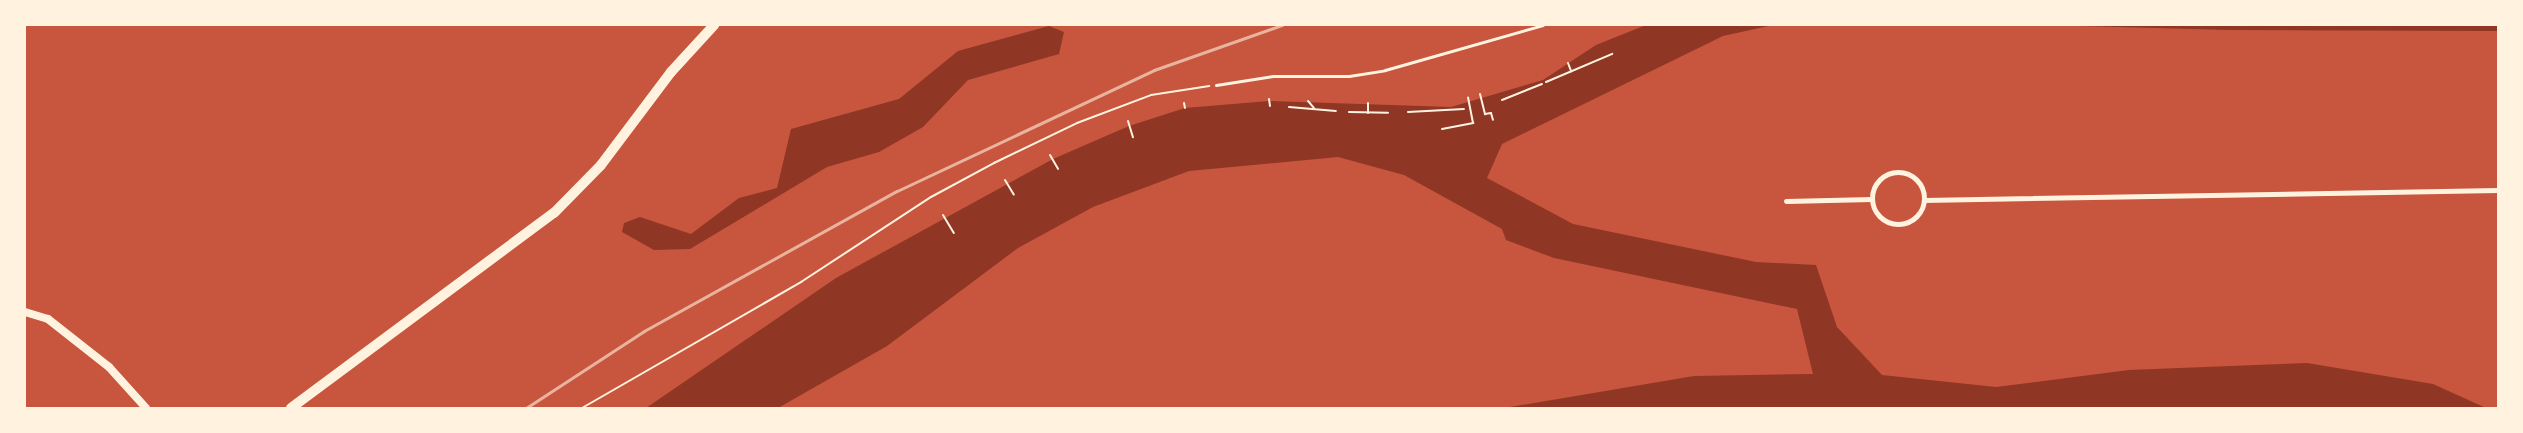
<!DOCTYPE html>
<style>
body{margin:0}
#map{position:relative;width:2523px;height:433px;overflow:hidden;background:#c8553d;font-family:"Fira Sans",sans-serif}
div>[style]{position:absolute}
.water>*{inset:0;background:#8f3625}
.path>*{height:2px;margin:-1px;padding:0 1px;transform-origin:1px;border-radius:1px;background:#fff3e0}
.service>*{height:3px;margin:-1.5px;padding:0 1.5px;transform-origin:1.5px;border-radius:1.5px;background:#fff3e0}
.minor>*{height:5px;margin:-2.5px;padding:0 2.5px;transform-origin:2.5px;border-radius:2.5px;background:#fff3e0}
.minor>.ring{margin:-2.5px;padding:0;box-sizing:content-box;background:none;border:5px solid #fff3e0;border-radius:50%}
.tertiary>*{height:8px;margin:-4px;padding:0 4px;transform-origin:4px;border-radius:4px;background:#fff3e0}
.primary>*{height:10px;margin:-5px;padding:0 5px;transform-origin:5px;border-radius:5px;background:#fff3e0}
.rail>*{height:3px;margin:-1.5px;padding:0 1.5px;transform-origin:1.5px;border-radius:1.5px;background:#e9b49f}
span{translate:-50% -50%;white-space:nowrap;text-align:center;line-height:1.15;-webkit-text-stroke:5px #fff3e0;paint-order:stroke}
.frame{position:absolute;inset:0;border:26px solid #fff3e0;pointer-events:none}
</style>
<div id="map">
<div class="water">
<div style="clip-path:polygon(1646px 25px,1773px 25px,1723px 36px,1502px 144px,1487px 178px,1573px 224px,1756px 262px,1816px 265px,1837px 327px,1882px 375px,1996px 387px,2129px 370px,2307px 363px,2433px 384px,2486px 408px,1504px 408px,1694px 376px,1813px 374px,1797px 309px,1554px 258px,1506px 240px,1502px 229px,1404px 175px,1338px 157px,1189px 171px,1093px 207px,1018px 248px,887px 346px,778px 408px,646px 408px,836px 278px,1053px 159px,1129px 126px,1185px 108px,1269px 101px,1451px 107px,1543px 80px,1596px 45px)"></div>
<div style="clip-path:polygon(2041px 25px,2498px 25px,2498px 31px,2231px 30px)"></div>
<div style="clip-path:polygon(1049px 26px,1064px 32px,1059px 54px,968px 80px,923px 127px,879px 152px,827px 167px,690px 249px,654px 250px,622px 232px,624px 223px,640px 217px,691px 234px,739px 198px,777px 188px,791px 129px,899px 99px,958px 51px)"></div>
</div>
<div class="path">
<div style="left:1568px;top:63px;width:9px;rotate:69deg"></div>
<div style="left:1546px;top:82px;width:72px;rotate:-23deg"></div>
<div style="left:1480px;top:94px;width:21px;rotate:76deg"></div>
<div style="left:1485px;top:114px;width:6px;rotate:-9deg"></div>
<div style="left:1491px;top:113px;width:7px;rotate:74deg"></div>
<div style="left:1269px;top:99px;width:7px;rotate:82deg"></div>
<div style="left:1502px;top:100px;width:43px;rotate:-21.8deg"></div>
<div style="left:1308px;top:101px;width:9px;rotate:49deg"></div>
<div style="left:1184px;top:103px;width:5px;rotate:79deg"></div>
<div style="left:1289px;top:107px;width:47px;rotate:4.9deg"></div>
<div style="left:1349px;top:112px;width:39px;rotate:1deg"></div>
<div style="left:1408px;top:112px;width:56px;rotate:-3.1deg"></div>
<div style="left:1368px;top:113px;width:10px;rotate:-90deg"></div>
<div style="left:1128px;top:121px;width:17px;rotate:73deg"></div>
<div style="left:1442px;top:129px;width:32px;rotate:-11deg"></div>
<div style="left:1473px;top:123px;width:26px;rotate:-101deg"></div>
<div style="left:1050px;top:155px;width:16px;rotate:60deg"></div>
<div style="left:1005px;top:180px;width:17px;rotate:59deg"></div>
<div style="left:943px;top:215px;width:21px;rotate:59deg"></div>
<div style="left:582px;top:408px;width:253px;rotate:-29.9deg"></div>
<div style="left:801px;top:282px;width:155px;rotate:-33.2deg"></div>
<div style="left:931px;top:197px;width:72px;rotate:-28.4deg"></div>
<div style="left:994px;top:163px;width:92px;rotate:-25.7deg"></div>
<div style="left:1077px;top:123px;width:79px;rotate:-20.7deg"></div>
<div style="left:1151px;top:95px;width:59px;rotate:-8.8deg"></div>
</div>
<div class="service">
<div style="left:1216px;top:85px;width:58px;rotate:-9deg"></div>
<div style="left:1273px;top:76px;width:76px"></div>
<div style="left:1349px;top:76px;width:36px;rotate:-9deg"></div>
<div style="left:1385px;top:70px;width:164px;rotate:-15.9deg"></div>
</div>
<div class="minor">
<div class="ring" style="left:1872px;top:172px;width:47px;height:47px"></div>
<div style="left:1924px;top:200px;width:574px;rotate:-1deg"></div>
<div style="left:1786px;top:201px;width:86px;rotate:-1.3deg"></div>
</div>
<div class="tertiary">
<div style="left:25px;top:312px;width:24px;rotate:17deg"></div>
<div style="left:48px;top:319px;width:78px;rotate:38.2deg"></div>
<div style="left:109px;top:367px;width:55px;rotate:47.9deg"></div>
</div>
<div class="primary">
<div style="left:291px;top:408px;width:327px;rotate:-36.6deg"></div>
<div style="left:554px;top:213px;width:67px;rotate:-45.6deg"></div>
<div style="left:601px;top:165px;width:116px;rotate:-53deg"></div>
<div style="left:671px;top:72px;width:64px;rotate:-47.5deg"></div>
</div>
<div class="rail">
<div style="left:526px;top:408px;width:141px;rotate:-33.1deg"></div>
<div style="left:644px;top:331px;width:289px;rotate:-29deg"></div>
<div style="left:897px;top:191px;width:284px;rotate:-25.2deg"></div>
<div style="left:1154px;top:70px;width:136px;rotate:-19.4deg"></div>
</div>
<div class="frame"></div>
</div>
